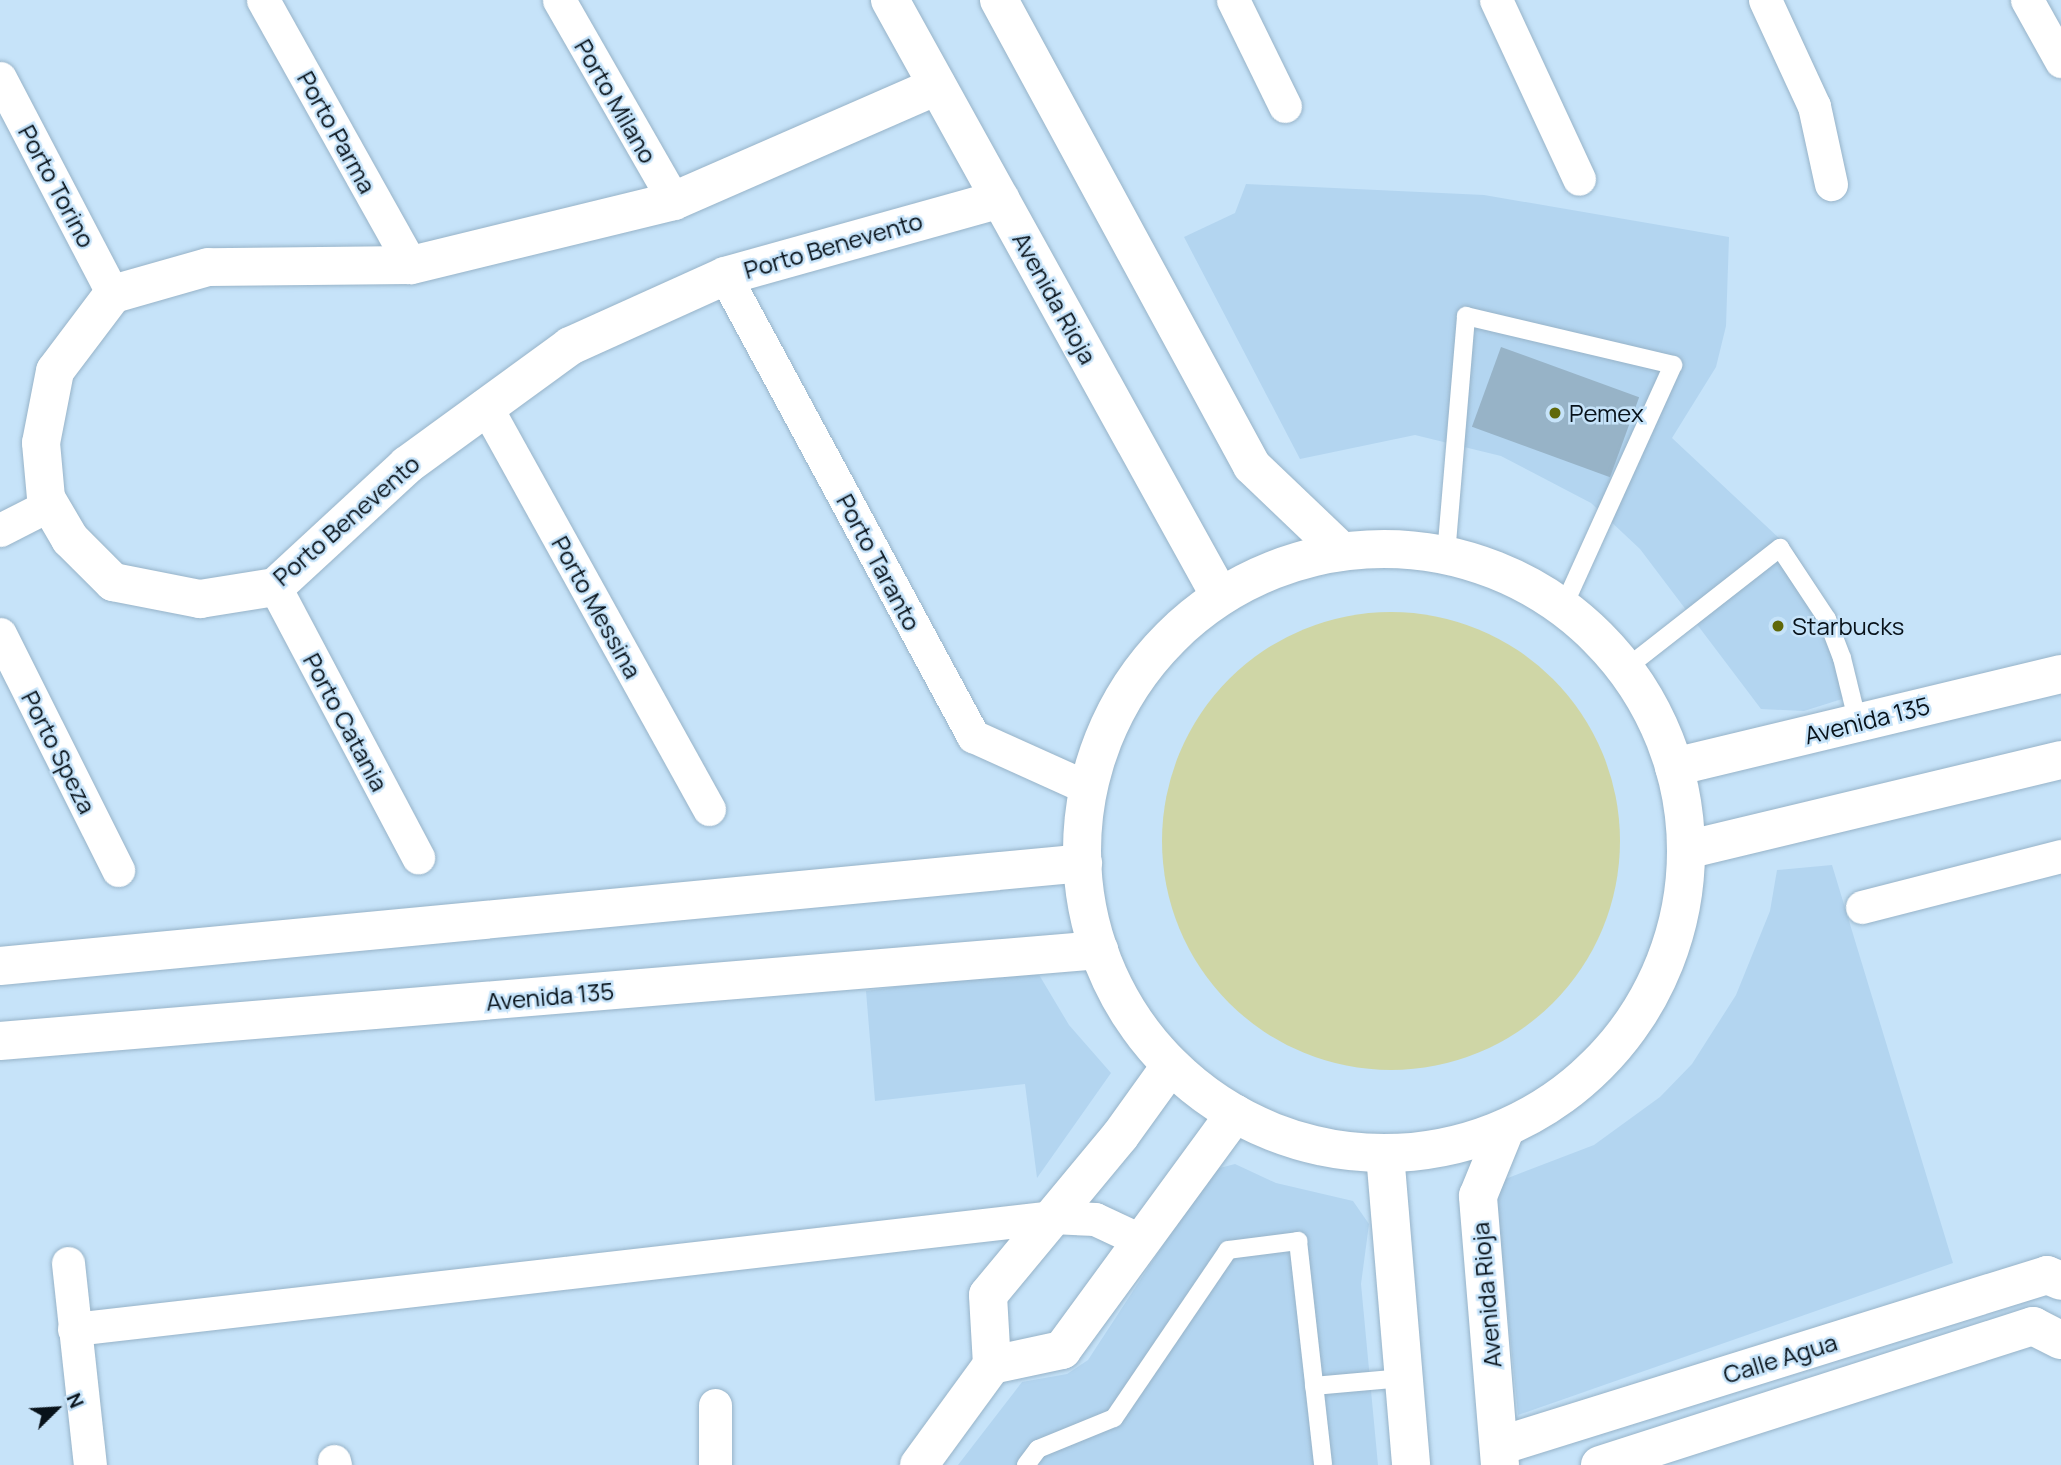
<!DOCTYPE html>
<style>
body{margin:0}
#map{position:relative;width:2061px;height:1465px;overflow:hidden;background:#c6e3f9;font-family:Manrope,sans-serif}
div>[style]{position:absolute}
.built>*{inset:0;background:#b3d5f0}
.green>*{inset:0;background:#cfd6a6}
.round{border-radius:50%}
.building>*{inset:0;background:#97b3c7;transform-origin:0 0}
.roads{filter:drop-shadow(0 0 2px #97b3c8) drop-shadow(0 0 2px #97b3c8)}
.lane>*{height:18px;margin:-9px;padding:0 9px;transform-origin:9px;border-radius:9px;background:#fff}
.street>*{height:33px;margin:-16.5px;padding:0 16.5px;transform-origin:16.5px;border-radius:16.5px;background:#fff}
.secondary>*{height:38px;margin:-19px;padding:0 19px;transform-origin:19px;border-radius:19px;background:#fff}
.primary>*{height:38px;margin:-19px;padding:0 19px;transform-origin:19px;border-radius:19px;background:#fff}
.primary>.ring{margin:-19px;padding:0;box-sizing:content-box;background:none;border:38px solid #fff;border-radius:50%}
.dots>*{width:19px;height:19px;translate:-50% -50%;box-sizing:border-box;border:4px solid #c6e3f9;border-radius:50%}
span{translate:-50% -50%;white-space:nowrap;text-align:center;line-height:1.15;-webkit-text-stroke:5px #c6e3f9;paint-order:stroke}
.street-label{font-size:24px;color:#08121a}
.poi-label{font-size:24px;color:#08121a}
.left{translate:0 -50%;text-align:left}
.north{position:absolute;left:21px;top:1374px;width:70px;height:70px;-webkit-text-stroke:5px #c6e3f9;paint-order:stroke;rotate:66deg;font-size:19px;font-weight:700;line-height:28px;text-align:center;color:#08121a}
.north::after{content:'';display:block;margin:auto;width:24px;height:32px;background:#08121a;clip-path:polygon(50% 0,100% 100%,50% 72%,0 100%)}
</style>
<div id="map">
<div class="built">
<div style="clip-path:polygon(1246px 184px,1484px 195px,1729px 237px,1726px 326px,1716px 367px,1672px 438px,1795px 553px,1826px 602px,1861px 693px,1804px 711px,1761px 709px,1640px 549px,1591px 503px,1501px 456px,1415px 435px,1300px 459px,1184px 237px,1235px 213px)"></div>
<div style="clip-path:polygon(1832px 865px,1953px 1263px,1518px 1415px,1495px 1183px,1594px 1145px,1660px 1097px,1692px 1064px,1736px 995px,1770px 911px,1777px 870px)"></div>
<div style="clip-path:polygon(1035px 968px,1069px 1025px,1111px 1073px,1037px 1178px,1025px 1084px,875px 1101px,866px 991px)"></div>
<div style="clip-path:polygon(1235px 1164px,1276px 1183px,1353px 1201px,1369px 1224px,1361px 1284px,1378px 1465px,958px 1465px,1022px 1382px,1067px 1374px,1088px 1360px,1212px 1170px)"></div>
</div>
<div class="green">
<div class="round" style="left:1162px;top:612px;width:458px;height:458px"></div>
</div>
<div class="building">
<div style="left:1501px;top:347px;width:147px;height:85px;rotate:20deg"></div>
</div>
<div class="roads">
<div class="lane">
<div style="left:1446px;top:555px;width:240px;rotate:-85.2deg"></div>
<div style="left:1466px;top:316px;width:213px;rotate:13.3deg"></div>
<div style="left:1673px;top:365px;width:267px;rotate:114.4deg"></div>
<div style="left:1625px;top:669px;width:197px;rotate:-38deg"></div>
<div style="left:1780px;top:548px;width:85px;rotate:56.5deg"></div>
<div style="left:1827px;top:619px;width:42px;rotate:69deg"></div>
<div style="left:1842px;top:658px;width:67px;rotate:76.2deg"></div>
<div style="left:1314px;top:1386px;width:89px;rotate:-5.1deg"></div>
<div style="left:1026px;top:1465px;width:20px;rotate:-53deg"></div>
<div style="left:1038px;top:1449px;width:82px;rotate:-22.2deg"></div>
<div style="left:1114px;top:1418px;width:203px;rotate:-55.8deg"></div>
<div style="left:1228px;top:1250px;width:71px;rotate:-7.3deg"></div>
<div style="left:1298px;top:1241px;width:225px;rotate:83.6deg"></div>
</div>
<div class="street">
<div style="left:263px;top:0;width:304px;rotate:60.8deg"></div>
<div style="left:559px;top:0;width:232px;rotate:60.2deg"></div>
<div style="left:1233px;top:0;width:118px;rotate:63.9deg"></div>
<div style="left:1496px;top:0;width:197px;rotate:65.1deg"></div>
<div style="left:1765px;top:0;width:117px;rotate:65.2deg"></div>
<div style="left:1814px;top:106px;width:80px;rotate:77.7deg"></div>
<div style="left:2027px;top:0;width:70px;rotate:60.9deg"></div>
<div style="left:0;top:78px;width:244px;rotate:62.4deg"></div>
<div style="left:725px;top:276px;width:523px;rotate:61.67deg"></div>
<div style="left:973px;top:736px;width:126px;rotate:24.3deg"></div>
<div style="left:485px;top:405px;width:462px;rotate:61deg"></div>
<div style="left:0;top:530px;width:57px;rotate:-27deg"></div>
<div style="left:275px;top:587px;width:306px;rotate:62.1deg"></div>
<div style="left:0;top:634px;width:264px;rotate:63.4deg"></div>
<div style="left:1862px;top:907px;width:205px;rotate:-14.4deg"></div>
<div style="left:68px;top:1263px;width:203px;rotate:83.8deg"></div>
<div style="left:74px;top:1329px;width:984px;rotate:-6.53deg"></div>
<div style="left:1052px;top:1217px;width:43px;rotate:2.7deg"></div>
<div style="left:1095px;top:1219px;width:52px;rotate:25.1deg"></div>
<div style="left:334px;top:1461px;width:4px;rotate:76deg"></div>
<div style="left:715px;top:1465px;width:60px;rotate:-90deg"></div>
</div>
<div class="secondary">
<div style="left:890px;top:0;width:681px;rotate:61.03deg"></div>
<div style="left:999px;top:0;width:530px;rotate:61.5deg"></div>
<div style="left:1252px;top:466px;width:123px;rotate:43.7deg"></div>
<div style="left:937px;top:86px;width:287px;rotate:156.4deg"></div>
<div style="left:674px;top:201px;width:271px;rotate:166.3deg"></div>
<div style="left:411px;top:265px;width:203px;rotate:179.4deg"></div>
<div style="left:208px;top:267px;width:99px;rotate:164.1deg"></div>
<div style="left:113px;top:294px;width:96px;rotate:127deg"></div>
<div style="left:55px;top:371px;width:73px;rotate:101deg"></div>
<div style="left:41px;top:443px;width:55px;rotate:84.8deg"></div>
<div style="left:46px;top:498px;width:48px;rotate:59.7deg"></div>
<div style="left:70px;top:539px;width:61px;rotate:45deg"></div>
<div style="left:113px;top:582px;width:89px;rotate:11.1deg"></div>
<div style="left:200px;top:599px;width:76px;rotate:-9.1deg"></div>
<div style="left:275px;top:587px;width:180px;rotate:-42.7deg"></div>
<div style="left:407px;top:465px;width:202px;rotate:-36.1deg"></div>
<div style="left:570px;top:346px;width:170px;rotate:-24.3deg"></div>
<div style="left:725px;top:276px;width:286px;rotate:-15.6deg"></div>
<div style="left:1385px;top:1154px;width:312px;rotate:85.2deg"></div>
<div style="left:992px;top:1365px;width:72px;rotate:-12.1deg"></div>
<div style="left:1062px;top:1350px;width:293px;rotate:-53.8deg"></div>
<div style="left:992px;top:1365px;width:70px;rotate:-93.3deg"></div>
<div style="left:988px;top:1295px;width:207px;rotate:-50.3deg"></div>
<div style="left:1120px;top:1136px;width:87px;rotate:-54.3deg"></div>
<div style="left:1499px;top:1446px;width:574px;rotate:-17.33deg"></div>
<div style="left:2047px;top:1275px;width:15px;rotate:23deg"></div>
<div style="left:919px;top:1465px;width:124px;rotate:-53.9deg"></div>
<div style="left:1500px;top:1465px;width:270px;rotate:-94.7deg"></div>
<div style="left:1478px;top:1196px;width:71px;rotate:-67.8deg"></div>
<div style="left:1600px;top:1465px;width:455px;rotate:-17.8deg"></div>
<div style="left:2033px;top:1326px;width:31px;rotate:27deg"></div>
</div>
<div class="primary">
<div class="ring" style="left:1082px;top:549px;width:566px;height:566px"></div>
<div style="left:1674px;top:767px;width:398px;rotate:-13.5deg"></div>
<div style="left:1686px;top:850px;width:386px;rotate:-13.5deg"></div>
<div style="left:0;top:966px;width:1088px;rotate:-5.43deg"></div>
<div style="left:0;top:1041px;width:1103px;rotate:-4.73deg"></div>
</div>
</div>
<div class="dots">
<div style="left:1555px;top:413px;background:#606809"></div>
<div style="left:1778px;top:626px;background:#606809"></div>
</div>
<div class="street-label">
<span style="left:616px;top:101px;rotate:60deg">Porto Milano</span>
<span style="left:337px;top:132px;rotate:61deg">Porto Parma</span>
<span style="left:57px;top:186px;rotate:62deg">Porto Torino</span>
<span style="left:833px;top:245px;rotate:-16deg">Porto Benevento</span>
<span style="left:1055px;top:298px;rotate:61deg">Avenida Rioja</span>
<span style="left:346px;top:520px;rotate:-41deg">Porto Benevento</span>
<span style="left:879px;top:562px;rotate:62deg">Porto Taranto</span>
<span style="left:597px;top:607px;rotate:61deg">Porto Messina</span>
<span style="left:1867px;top:720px;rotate:-14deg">Avenida 135</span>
<span style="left:346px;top:722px;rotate:62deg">Porto Catania</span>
<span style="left:59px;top:752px;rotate:63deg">Porto Speza</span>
<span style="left:550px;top:996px;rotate:-5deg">Avenida 135</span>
<span style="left:1486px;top:1295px;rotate:-95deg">Avenida Rioja</span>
<span style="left:1780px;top:1358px;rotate:-17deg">Calle Agua</span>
</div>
<div class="poi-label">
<span class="left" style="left:1569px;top:413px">Pemex</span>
<span class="left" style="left:1792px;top:626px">Starbucks</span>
</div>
<div class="north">N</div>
</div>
